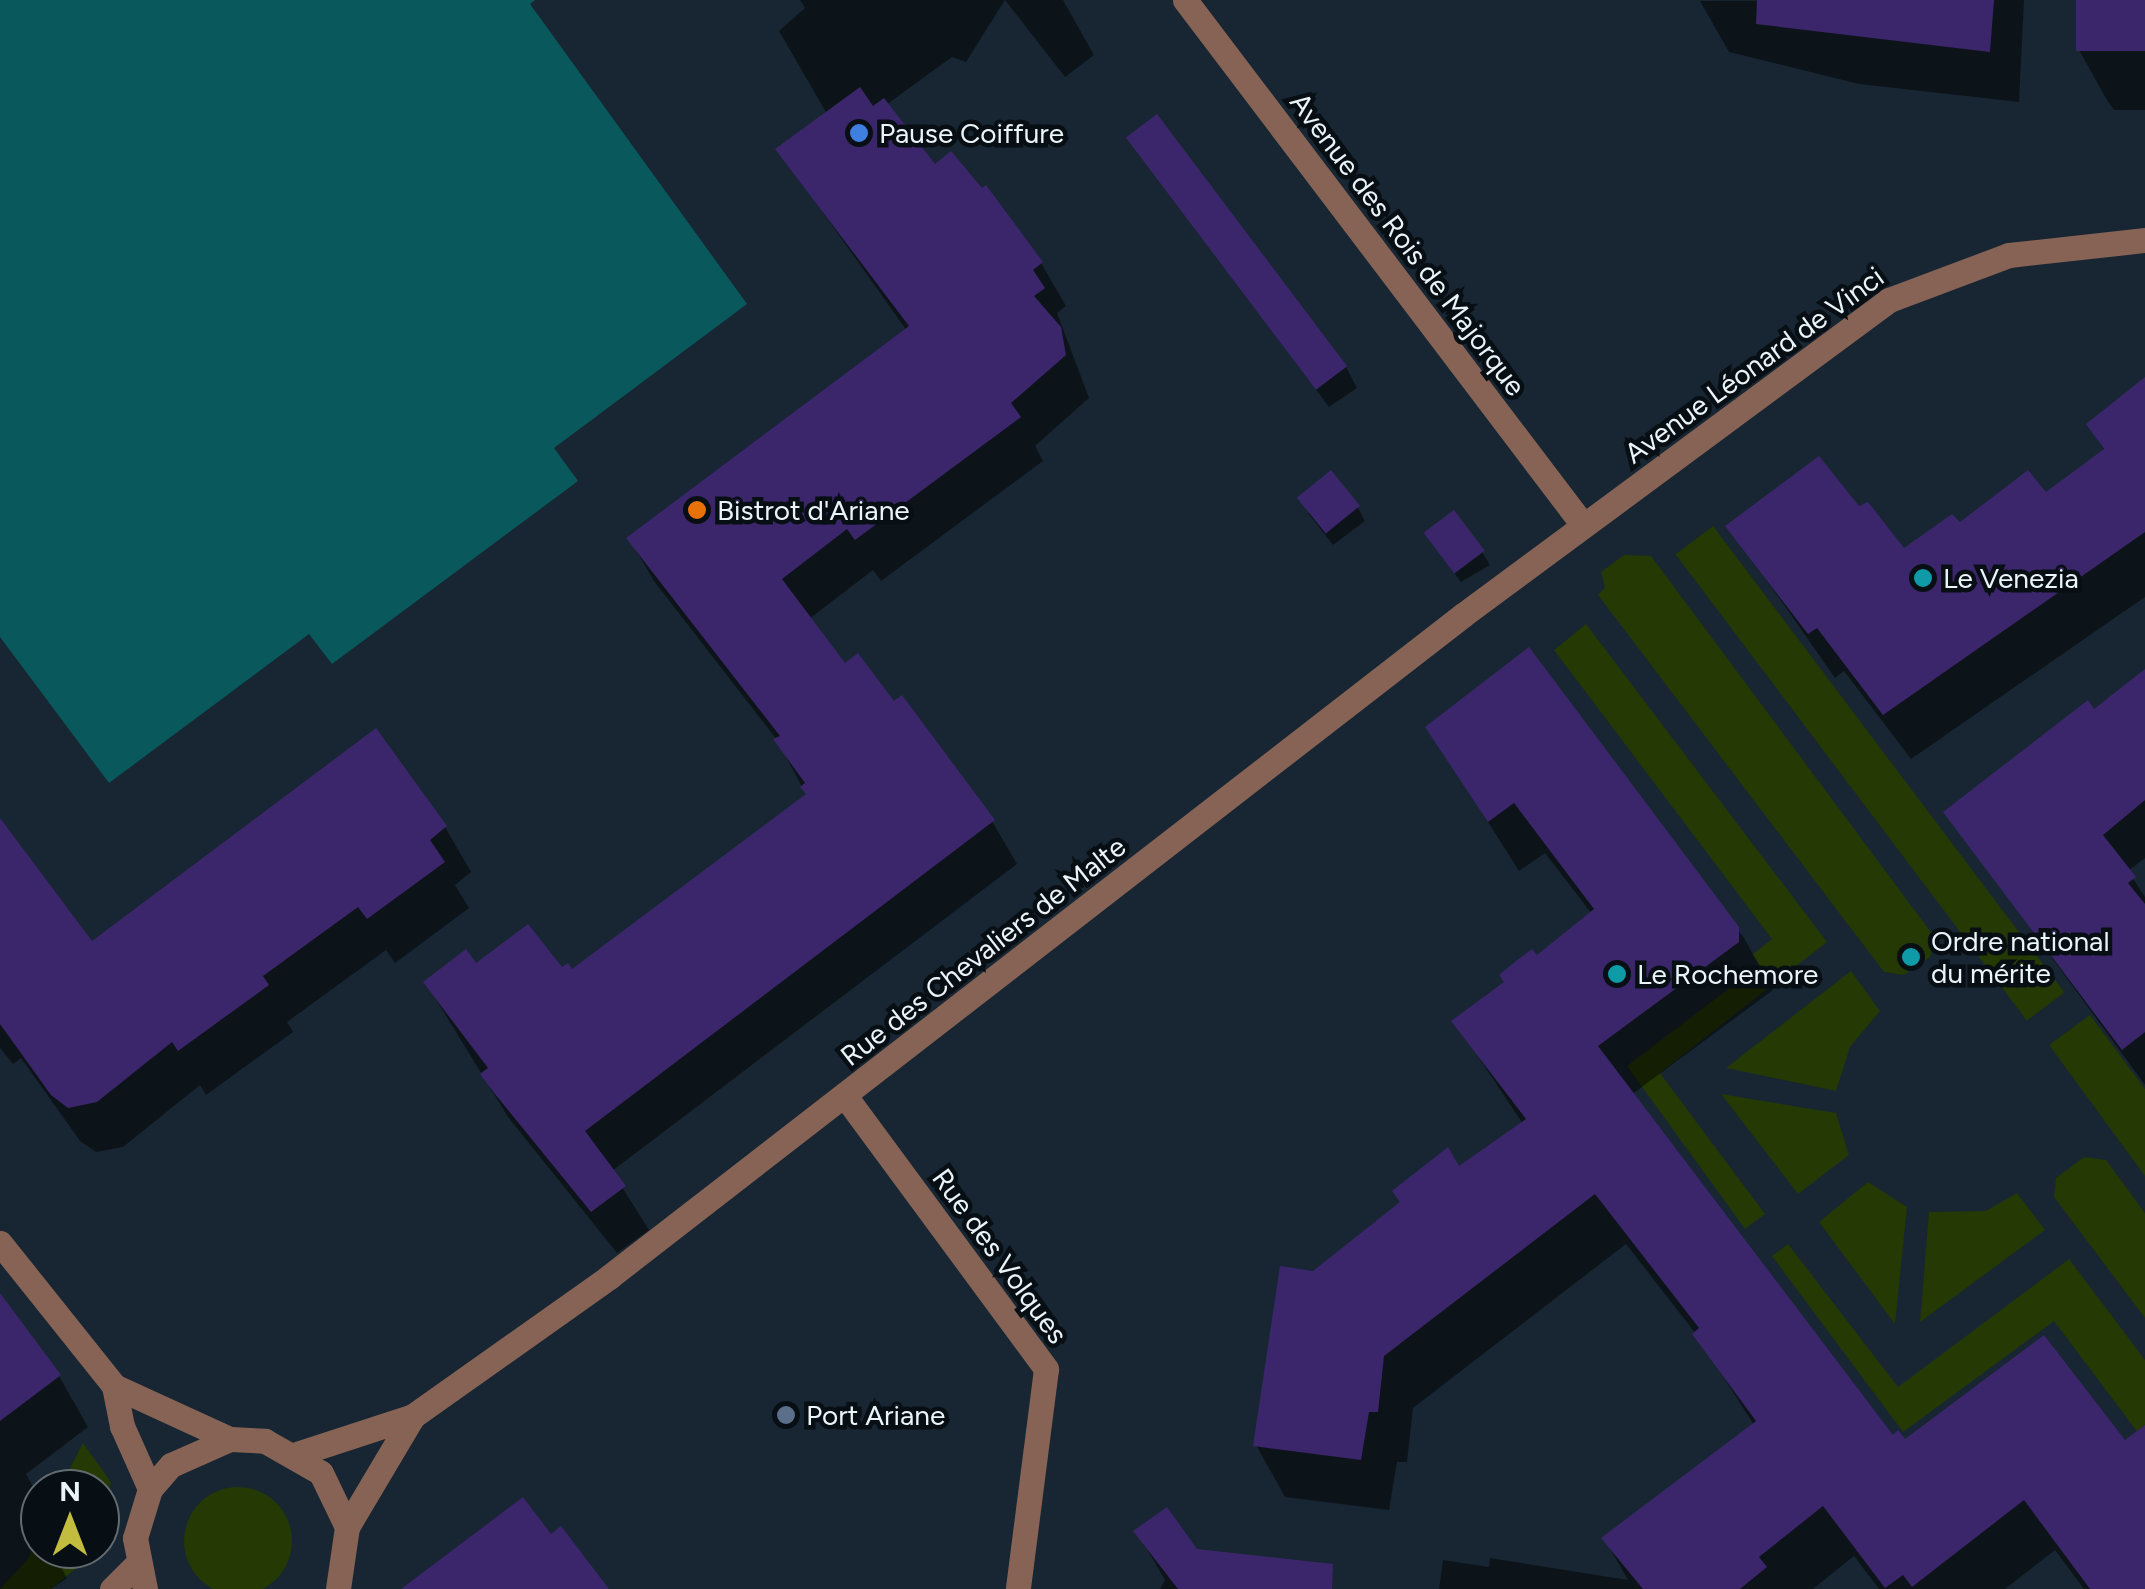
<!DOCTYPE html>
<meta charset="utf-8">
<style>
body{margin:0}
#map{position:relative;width:2145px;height:1589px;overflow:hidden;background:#172632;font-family:Figtree,sans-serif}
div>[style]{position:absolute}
.green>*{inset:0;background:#243904;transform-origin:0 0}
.round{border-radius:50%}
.water>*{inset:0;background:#09595c}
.shadow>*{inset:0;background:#0007}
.building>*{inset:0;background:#3c266b;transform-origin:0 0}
.street>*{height:25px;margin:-12.5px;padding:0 12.5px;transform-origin:12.5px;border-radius:12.5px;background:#866354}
.dots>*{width:28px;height:28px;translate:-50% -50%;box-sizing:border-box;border:5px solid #080f14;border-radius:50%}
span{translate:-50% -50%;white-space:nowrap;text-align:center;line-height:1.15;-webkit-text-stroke:9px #080f14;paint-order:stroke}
.poi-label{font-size:28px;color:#eaf4fb}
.left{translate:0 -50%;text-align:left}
.street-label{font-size:28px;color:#eaf4fb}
.north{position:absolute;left:20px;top:1469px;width:100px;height:100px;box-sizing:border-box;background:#080f14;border:2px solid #626b70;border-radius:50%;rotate:0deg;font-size:28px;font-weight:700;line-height:40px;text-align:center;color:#eaf4fb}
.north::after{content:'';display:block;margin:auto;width:35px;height:45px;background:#c2bd3f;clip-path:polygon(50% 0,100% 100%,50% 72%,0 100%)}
</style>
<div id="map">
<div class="green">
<div style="left:1713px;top:526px;width:584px;height:47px;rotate:53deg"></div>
<div style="clip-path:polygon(1624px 555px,1651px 556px,1936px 939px,1930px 957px,1904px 975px,1884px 972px,1598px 595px,1605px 587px,1601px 572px)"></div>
<div style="clip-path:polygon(1586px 624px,1827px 942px,1660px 1073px,1765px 1214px,1745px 1229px,1627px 1066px,1760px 965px,1752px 955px,1772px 939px,1554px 650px)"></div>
<div style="clip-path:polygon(1851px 971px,1880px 1011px,1850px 1047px,1836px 1091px,1726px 1068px)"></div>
<div style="clip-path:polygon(2090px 1015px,2145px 1089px,2145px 1176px,2049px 1045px)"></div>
<div style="clip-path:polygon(1721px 1094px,1836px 1113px,1849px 1155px,1798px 1194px)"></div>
<div style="clip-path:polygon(2084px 1157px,2106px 1160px,2145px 1213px,2145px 1318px,2054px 1197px,2056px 1178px)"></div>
<div style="clip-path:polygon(1868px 1182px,1907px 1207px,1895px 1324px,1819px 1222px)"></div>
<div style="clip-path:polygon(2017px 1193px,2045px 1230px,1920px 1322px,1929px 1212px,1986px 1211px)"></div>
<div style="clip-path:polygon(1788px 1244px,1898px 1387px,2069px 1259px,2145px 1360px,2145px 1442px,2054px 1321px,1903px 1432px,1772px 1256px)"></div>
<div style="clip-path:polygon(83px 1443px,111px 1482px,100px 1522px,100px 1489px,59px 1489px)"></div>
<div class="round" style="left:184px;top:1487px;width:108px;height:108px"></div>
<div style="clip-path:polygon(40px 1532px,40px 1549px,93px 1549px,90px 1557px,51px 1589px,0 1589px,28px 1559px)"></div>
</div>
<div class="water">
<div style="clip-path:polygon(0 0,535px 0,530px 4px,747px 304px,554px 448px,578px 481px,332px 664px,309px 634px,109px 783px,0 637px)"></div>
</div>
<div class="shadow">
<div style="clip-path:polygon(800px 0,1063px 0,1094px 55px,1065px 77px,1005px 0,966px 62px,952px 57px,886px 105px,934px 167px,1041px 263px,1066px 306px,1057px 313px,1089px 398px,1035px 446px,1043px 461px,881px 581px,873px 570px,809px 619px,845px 666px,992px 821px,1017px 864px,612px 1171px,649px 1230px,617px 1253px,508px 1117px,426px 983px,476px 966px,572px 973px,807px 796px,777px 740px,654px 581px,629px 538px,907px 331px,778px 149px,827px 114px,779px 31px,805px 8px)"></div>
<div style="clip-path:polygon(2024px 0,2019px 102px,1859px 84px,1729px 52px,1700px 1px)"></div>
<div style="clip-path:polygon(2081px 0,2145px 0,2145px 110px,2114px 110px,2108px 102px,2079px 50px)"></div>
<div style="clip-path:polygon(1129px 138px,1346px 367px,1357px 388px,1329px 407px)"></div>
<div style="clip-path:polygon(2145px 380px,2145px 597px,1911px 759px,1844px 671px,1835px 678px,1729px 526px,1859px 510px,1904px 551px,2045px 496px,2105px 452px,2089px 425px)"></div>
<div style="clip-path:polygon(1358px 508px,1365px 521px,1333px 545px,1308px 513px)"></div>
<div style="clip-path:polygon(1436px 548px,1482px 552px,1490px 565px,1461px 582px)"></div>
<div style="clip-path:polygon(1528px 651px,1744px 938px,1773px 990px,1631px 1095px,1892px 1438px,2145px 1470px,2145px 1589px,2084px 1589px,2055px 1550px,2005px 1589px,1879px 1589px,1854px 1556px,1813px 1589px,1439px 1589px,1443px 1560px,1489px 1567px,1490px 1558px,1628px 1580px,1604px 1538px,1754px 1425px,1696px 1334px,1626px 1244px,1413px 1408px,1407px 1462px,1397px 1462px,1389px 1510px,1285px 1497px,1256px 1445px,1314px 1274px,1523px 1124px,1455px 1022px,1592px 914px,1545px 853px,1519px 871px,1428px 727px)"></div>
<div style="clip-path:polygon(2145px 673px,2145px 858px,2128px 871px,2145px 897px,2145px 1085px,1946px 813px)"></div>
<div style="clip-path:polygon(0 822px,92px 944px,445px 827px,471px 872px,455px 885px,469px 908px,395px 963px,386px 950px,287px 1022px,293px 1032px,206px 1095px,200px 1085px,123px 1147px,96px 1152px,80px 1141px,21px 1058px,13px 1064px,0 1048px)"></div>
<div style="clip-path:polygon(0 1329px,59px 1376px,88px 1427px,26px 1474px,40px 1499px,40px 1549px,51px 1549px,67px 1578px,51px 1589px,0 1589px)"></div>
<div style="clip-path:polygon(1137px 1532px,1196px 1551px,1305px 1589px,1160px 1589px,1165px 1580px)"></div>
</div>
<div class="building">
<div style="clip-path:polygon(1757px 0,1994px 0,1990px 52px,1756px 24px)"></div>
<div style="left:2076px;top:0;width:69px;height:51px"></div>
<div style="clip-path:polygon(860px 87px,873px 106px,884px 98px,935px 164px,951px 151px,982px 188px,986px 185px,1043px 262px,1033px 270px,1045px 288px,1034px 296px,1061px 327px,1066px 355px,1011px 403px,1021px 417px,855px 540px,847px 529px,782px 579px,845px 663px,858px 653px,894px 701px,902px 695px,995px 820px,585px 1131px,626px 1186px,591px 1212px,495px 1094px,480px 1074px,488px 1068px,423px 982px,466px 949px,476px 963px,528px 924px,562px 967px,568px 963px,572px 969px,806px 794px,800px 787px,805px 783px,773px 739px,780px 736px,626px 538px,909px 326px,775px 149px)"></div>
<div style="left:1157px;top:114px;width:316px;height:39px;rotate:53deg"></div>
<div style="clip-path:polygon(2145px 377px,2145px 532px,1883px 715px,1817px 628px,1808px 634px,1725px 526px,1819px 456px,1859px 506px,1868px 502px,1904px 548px,1952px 514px,1960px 522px,2028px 470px,2046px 492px,2104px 449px,2086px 424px)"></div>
<div style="left:1331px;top:470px;width:46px;height:44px;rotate:51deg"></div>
<div style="left:1454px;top:510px;width:51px;height:38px;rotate:53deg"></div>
<div style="clip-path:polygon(1529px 647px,1739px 927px,1739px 942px,1598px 1046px,1893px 1435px,1898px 1430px,1905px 1439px,2044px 1335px,2125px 1440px,2145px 1425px,2145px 1589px,2090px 1589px,2024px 1500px,1912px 1587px,1903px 1575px,1885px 1588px,1823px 1506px,1759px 1557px,1767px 1567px,1740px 1589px,1643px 1589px,1601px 1538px,1756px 1421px,1692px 1334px,1699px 1328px,1595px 1194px,1384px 1356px,1378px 1412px,1369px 1412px,1361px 1460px,1253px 1446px,1280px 1266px,1313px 1271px,1400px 1202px,1392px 1191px,1448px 1147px,1459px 1166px,1526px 1119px,1451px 1021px,1504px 982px,1499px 975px,1516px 961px,1532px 949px,1537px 955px,1594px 909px,1514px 803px,1488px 822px,1425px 727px)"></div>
<div style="clip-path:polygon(2145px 669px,2145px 800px,2103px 835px,2136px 877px,2128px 883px,2145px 904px,2145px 1032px,2122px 1050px,1943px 812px,2088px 700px,2094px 709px)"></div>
<div style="clip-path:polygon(376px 728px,447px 826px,430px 840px,445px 862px,367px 919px,358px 907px,263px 976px,269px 985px,178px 1051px,172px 1042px,97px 1102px,68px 1108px,51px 1095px,0 1024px,0 818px,92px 941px)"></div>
<div style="clip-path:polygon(0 1293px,61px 1375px,0 1421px)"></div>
<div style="clip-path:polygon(523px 1497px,551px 1534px,561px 1526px,609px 1589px,401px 1589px)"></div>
<div style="clip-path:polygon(1167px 1507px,1197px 1549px,1333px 1564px,1332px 1589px,1178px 1589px,1133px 1531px)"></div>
</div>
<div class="street">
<div style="left:1185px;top:0;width:659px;rotate:52.83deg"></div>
<div style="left:845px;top:1096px;width:339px;rotate:53.6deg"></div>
<div style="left:1046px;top:1369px;width:222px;rotate:97.3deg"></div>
<div style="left:0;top:1243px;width:183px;rotate:51.4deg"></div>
<div style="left:114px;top:1386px;width:41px;rotate:78.7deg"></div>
<div style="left:122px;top:1426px;width:69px;rotate:66deg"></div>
<div style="left:114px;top:1386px;width:128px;rotate:24.6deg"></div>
<div style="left:297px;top:1454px;width:122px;rotate:-18.1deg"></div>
<div style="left:413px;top:1416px;width:240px;rotate:-35.3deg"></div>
<div style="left:609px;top:1277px;width:1081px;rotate:-37.78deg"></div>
<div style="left:1463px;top:615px;width:530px;rotate:-36.48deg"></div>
<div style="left:1889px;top:300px;width:128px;rotate:-20.6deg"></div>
<div style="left:2009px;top:255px;width:137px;rotate:-6.3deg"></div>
<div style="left:347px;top:1527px;width:129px;rotate:-59.3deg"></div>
<div style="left:112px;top:1589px;width:35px;rotate:-45deg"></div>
<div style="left:145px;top:1589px;width:52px;rotate:-101.1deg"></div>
<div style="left:135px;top:1538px;width:51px;rotate:-73deg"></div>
<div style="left:150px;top:1489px;width:32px;rotate:-49deg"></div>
<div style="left:171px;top:1465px;width:64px;rotate:-23.8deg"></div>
<div style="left:230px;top:1439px;width:35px;rotate:3deg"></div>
<div style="left:265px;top:1441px;width:64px;rotate:29.7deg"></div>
<div style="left:321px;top:1473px;width:60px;rotate:64.3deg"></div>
<div style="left:347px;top:1527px;width:63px;rotate:98.3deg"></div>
</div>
<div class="dots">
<div style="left:859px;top:133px;background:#3f7fe0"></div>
<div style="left:697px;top:510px;background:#e8710a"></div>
<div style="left:1923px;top:578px;background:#0f9aa8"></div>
<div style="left:1911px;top:957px;background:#0f9aa8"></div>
<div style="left:1617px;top:974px;background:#0f9aa8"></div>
<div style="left:786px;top:1415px;background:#5c6f8a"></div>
</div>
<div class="poi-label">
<span class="left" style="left:879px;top:133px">Pause Coiffure</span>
<span class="left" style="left:717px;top:510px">Bistrot d'Ariane</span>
<span class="left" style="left:1943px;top:578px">Le Venezia</span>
<span class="left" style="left:1931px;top:957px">Ordre national<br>du mérite</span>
<span class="left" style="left:1637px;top:974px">Le Rochemore</span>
<span class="left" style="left:806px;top:1415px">Port Ariane</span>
</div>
<div class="street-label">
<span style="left:1408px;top:244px;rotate:53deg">Avenue des Rois de Majorque</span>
<span style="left:1754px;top:365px;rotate:-36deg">Avenue Léonard de Vinci</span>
<span style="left:983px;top:951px;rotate:-38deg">Rue des Chevaliers de Malte</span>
<span style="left:1000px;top:1256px;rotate:54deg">Rue des Volques</span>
</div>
<div class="north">N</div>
</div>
